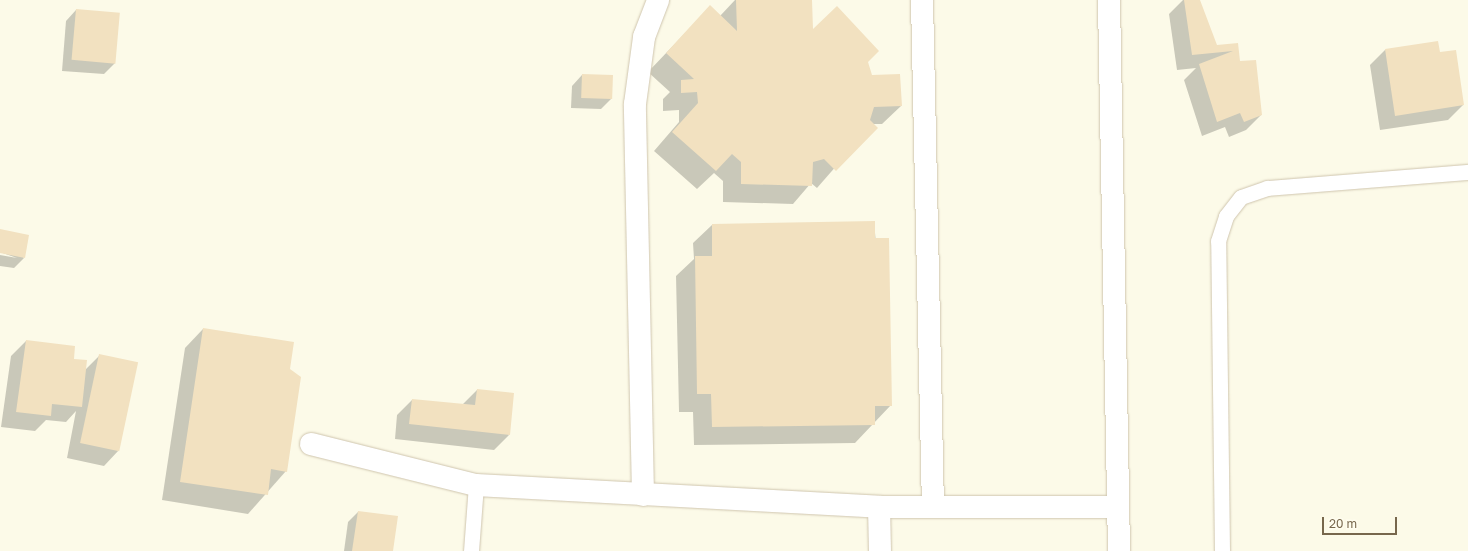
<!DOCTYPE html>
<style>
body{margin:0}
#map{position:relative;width:1468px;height:551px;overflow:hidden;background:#fcfae8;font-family:"Golos Text",sans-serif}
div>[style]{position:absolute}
.shadow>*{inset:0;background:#0003}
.building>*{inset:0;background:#f2e1c0;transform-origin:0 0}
.roads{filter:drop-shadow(0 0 1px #cfc5ae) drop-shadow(0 0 1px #cfc5ae)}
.service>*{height:15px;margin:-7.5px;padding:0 7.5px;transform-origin:7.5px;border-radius:7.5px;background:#fff}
.minor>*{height:22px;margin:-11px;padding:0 11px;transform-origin:11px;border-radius:11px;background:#fff}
span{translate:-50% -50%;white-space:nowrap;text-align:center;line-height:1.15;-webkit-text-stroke:3px #fffdef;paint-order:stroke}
.scale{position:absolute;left:1322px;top:517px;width:75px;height:18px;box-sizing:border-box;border:2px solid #77674c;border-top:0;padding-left:5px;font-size:12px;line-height:14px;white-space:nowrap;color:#77674c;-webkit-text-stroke:3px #fffdef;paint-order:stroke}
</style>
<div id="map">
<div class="shadow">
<div style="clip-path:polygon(735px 0,811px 0,812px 31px,867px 63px,871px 76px,901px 106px,882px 124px,873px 124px,817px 188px,811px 183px,793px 204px,723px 202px,723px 181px,714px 173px,697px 189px,654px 151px,679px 122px,679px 110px,663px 111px,663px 99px,670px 92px,648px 72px,710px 7px,720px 16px)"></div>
<div style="clip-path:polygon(1183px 0,1199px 0,1216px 46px,1237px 44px,1239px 62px,1261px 115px,1246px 130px,1229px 137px,1225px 127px,1202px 136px,1184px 80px,1196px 68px,1177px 70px,1169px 14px)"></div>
<div style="clip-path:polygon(76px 10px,115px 63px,104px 74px,62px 71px,66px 21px)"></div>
<div style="clip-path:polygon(1385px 50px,1439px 53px,1463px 105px,1448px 120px,1380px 130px,1370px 65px)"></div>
<div style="clip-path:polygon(582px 75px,612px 98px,601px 109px,571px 108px,572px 86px)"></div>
<div style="clip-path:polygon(874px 222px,891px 405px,855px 443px,694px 445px,693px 412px,679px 412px,676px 276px,694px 259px,693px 243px,712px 225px)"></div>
<div style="clip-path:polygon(0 230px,24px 258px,14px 268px,0 266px,0 255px,17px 258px,0 252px)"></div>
<div style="clip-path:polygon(203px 329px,289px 370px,286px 471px,248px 514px,162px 500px,185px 348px)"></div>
<div style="clip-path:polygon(26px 341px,73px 360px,85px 370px,99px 356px,119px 450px,104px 466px,67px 458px,76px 411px,66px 422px,46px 420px,35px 431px,1px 427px,11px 356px)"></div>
<div style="clip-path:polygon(477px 390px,509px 435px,494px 450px,395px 439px,397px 415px,412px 400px,462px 405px)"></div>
<div style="clip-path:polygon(358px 512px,392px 551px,344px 551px,348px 522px)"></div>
</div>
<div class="building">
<div style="clip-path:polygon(736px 0,812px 0,813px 29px,837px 6px,879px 51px,868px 62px,872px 75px,900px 74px,902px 106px,874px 107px,870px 120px,878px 128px,836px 171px,824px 159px,813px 162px,812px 186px,741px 184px,741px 162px,732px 154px,716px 171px,672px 132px,698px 103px,697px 92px,681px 93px,681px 80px,694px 79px,666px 53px,710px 5px,737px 31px)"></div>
<div style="clip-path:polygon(1184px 0,1200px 0,1217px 45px,1238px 43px,1240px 61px,1256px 60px,1262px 115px,1244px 122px,1240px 113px,1217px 122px,1199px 64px,1233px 51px,1192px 55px)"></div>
<div style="left:76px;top:9px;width:44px;height:51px;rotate:5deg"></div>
<div style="clip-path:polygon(1438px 41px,1440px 52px,1456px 50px,1464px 105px,1395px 116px,1385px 49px)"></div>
<div style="left:582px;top:74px;width:31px;height:24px;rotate:2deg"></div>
<div style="clip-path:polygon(875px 221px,875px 238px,889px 238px,892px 406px,875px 406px,875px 425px,712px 427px,711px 394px,697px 394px,695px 256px,712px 256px,712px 224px)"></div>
<div style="clip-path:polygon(0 229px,29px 235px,25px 258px,0 253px)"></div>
<div style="clip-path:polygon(203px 328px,294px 342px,290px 369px,301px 377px,287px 472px,271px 469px,268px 495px,180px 482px)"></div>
<div style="clip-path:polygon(26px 340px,75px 346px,74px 359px,87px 360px,82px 407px,52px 404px,51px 416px,16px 412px)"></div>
<div style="left:99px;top:354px;width:40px;height:91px;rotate:12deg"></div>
<div style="clip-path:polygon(477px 389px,514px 393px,510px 435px,409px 424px,412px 399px,475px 405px)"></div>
<div style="clip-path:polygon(358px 511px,398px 516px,393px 551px,352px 551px)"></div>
</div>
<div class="roads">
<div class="service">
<div style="left:471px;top:551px;width:66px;rotate:-85.7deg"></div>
<div style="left:1222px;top:551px;width:310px;rotate:-90.7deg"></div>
<div style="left:1218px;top:241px;width:26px;rotate:-72deg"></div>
<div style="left:1226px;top:216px;width:24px;rotate:-52deg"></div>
<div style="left:1241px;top:197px;width:28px;rotate:-19deg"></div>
<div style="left:1267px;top:188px;width:202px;rotate:-4.6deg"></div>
</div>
<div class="minor">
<div style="left:922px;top:0;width:507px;rotate:88.76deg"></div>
<div style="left:1109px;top:0;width:551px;rotate:88.96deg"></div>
<div style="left:311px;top:444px;width:170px;rotate:14deg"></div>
<div style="left:476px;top:485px;width:404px;rotate:3.1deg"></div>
<div style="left:879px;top:507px;width:239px"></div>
<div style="left:643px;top:495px;width:391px;rotate:-91.2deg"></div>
<div style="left:635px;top:104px;width:68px;rotate:-82.3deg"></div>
<div style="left:644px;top:37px;width:40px;rotate:-69deg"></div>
<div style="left:879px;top:507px;width:44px;rotate:88.7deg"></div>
</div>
</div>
<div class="scale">20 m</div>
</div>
